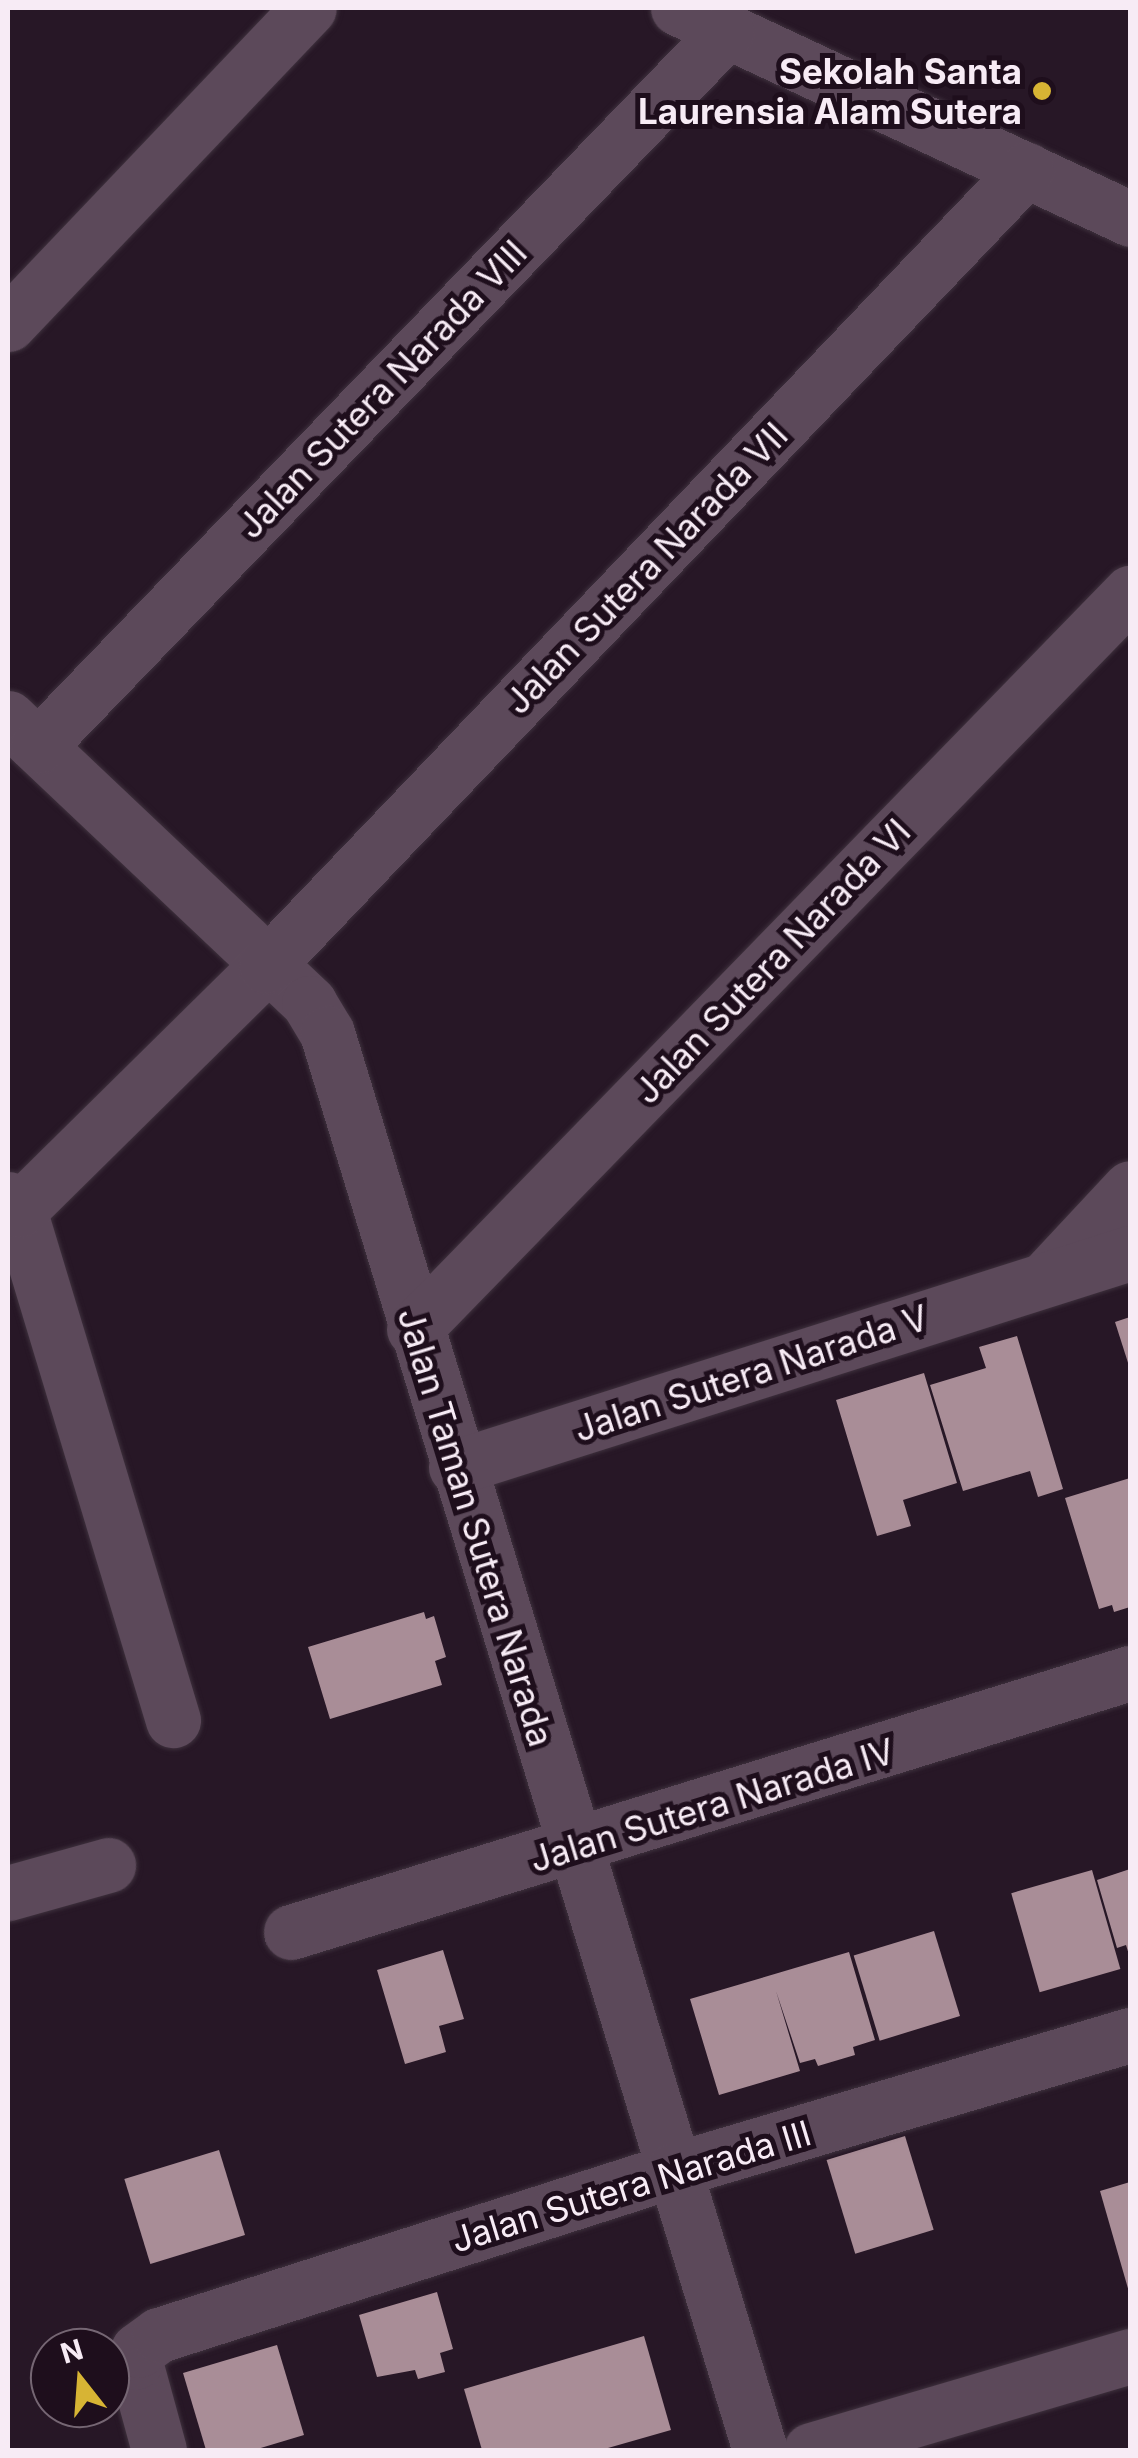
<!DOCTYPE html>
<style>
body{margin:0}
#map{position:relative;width:1138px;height:2458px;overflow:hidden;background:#271726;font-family:Inter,sans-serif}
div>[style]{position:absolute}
.building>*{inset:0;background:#a98d97;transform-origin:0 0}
.roads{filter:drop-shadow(0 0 2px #3e313d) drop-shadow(0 0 2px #3e313d)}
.minor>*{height:55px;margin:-27.5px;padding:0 27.5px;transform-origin:27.5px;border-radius:27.5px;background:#5c495a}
.dots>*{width:28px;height:28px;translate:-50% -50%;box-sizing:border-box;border:5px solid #1e0e1c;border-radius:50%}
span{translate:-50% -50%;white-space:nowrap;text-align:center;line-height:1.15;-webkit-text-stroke:10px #1e0e1c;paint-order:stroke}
.poi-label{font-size:35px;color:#f7ebf5;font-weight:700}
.right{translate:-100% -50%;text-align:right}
.street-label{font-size:35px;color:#f7ebf5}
.frame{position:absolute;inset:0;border:10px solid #f7ebf5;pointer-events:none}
.north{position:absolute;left:30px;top:2328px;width:100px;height:100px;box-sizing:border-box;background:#1e0e1c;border:2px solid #756673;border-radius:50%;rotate:343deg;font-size:28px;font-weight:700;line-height:40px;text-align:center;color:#f7ebf5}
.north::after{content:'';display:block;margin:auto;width:35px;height:45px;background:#d7b434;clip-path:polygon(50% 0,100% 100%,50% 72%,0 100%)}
</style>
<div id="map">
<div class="building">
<div style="clip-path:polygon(1130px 1317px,1130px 1369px,1115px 1322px)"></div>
<div style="clip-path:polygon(1017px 1336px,1063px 1489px,1038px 1497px,1030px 1471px,963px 1491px,930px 1385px,986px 1368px,979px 1347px)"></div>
<div style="clip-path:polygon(924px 1373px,957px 1483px,903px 1500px,911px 1526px,877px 1536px,836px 1400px)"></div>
<div style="clip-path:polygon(1130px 1478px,1130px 1607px,1114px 1612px,1112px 1605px,1099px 1609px,1065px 1498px)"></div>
<div style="clip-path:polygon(424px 1612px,426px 1619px,434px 1616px,446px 1657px,435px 1661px,442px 1685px,330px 1719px,308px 1647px)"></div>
<div style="clip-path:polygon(1130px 1869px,1130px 1958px,1126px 1945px,1117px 1948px,1097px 1880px)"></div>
<div style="left:1092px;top:1870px;width:103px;height:84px;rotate:74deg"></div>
<div style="left:934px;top:1931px;width:89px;height:84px;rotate:73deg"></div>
<div style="clip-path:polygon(443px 1950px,464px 2019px,439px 2026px,446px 2052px,405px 2064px,377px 1970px)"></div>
<div style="clip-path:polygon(849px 1952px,875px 2040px,853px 2047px,855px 2055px,818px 2066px,815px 2059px,800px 2063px,776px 1991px,800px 2071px,719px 2095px,690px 1999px)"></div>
<div style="left:905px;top:2136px;width:98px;height:82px;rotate:73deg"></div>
<div style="left:219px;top:2150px;width:89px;height:99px;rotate:73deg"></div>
<div style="clip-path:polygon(1130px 2182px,1130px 2292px,1129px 2292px,1100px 2191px)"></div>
<div style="clip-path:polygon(437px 2292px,453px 2349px,440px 2353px,445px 2372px,418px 2379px,415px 2370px,377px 2377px,359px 2315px)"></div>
<div style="clip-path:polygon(644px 2336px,671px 2430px,601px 2450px,482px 2450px,464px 2389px)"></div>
<div style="clip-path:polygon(277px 2345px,304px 2435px,254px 2450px,206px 2450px,183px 2373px)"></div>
</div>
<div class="roads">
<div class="minor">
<div style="left:678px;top:8px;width:499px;rotate:25deg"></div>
<div style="left:8px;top:324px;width:436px;rotate:-46.4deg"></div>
<div style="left:8px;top:718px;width:415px;rotate:43.4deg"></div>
<div style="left:309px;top:1003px;width:35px;rotate:59deg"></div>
<div style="left:327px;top:1033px;width:1482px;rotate:73.01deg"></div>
<div style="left:38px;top:746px;width:992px;rotate:-46.06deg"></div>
<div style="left:8px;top:1199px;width:16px;rotate:45deg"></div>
<div style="left:19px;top:1210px;width:533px;rotate:73.2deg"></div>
<div style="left:19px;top:1210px;width:347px;rotate:-44.6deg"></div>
<div style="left:266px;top:966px;width:1101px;rotate:-46.33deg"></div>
<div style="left:1048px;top:1276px;width:120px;rotate:-47deg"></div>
<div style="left:414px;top:1329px;width:1027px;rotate:-45.79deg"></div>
<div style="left:456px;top:1467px;width:707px;rotate:-17.62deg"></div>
<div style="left:8px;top:1893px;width:104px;rotate:-15.6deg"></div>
<div style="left:291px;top:1932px;width:878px;rotate:-17.16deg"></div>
<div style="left:159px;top:2450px;width:91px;rotate:-105.3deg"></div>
<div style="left:135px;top:2362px;width:12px;rotate:-76deg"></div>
<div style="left:138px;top:2350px;width:26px;rotate:-36deg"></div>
<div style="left:159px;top:2335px;width:541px;rotate:-17.76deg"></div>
<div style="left:674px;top:2170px;width:476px;rotate:-16.5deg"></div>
<div style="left:811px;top:2450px;width:333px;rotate:-16.4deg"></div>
</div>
</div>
<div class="dots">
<div style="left:1042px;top:91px;background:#d7b434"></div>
</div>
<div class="poi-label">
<span class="right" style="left:1022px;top:91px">Sekolah Santa<br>Laurensia Alam Sutera</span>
</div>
<div class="street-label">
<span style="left:382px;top:389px;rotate:-46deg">Jalan Sutera Narada VIII</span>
<span style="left:646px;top:568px;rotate:-46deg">Jalan Sutera Narada VII</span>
<span style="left:772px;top:961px;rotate:-46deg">Jalan Sutera Narada VI</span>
<span style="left:751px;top:1373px;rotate:-18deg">Jalan Sutera Narada V</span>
<span style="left:476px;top:1527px;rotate:73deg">Jalan Taman Sutera Narada</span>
<span style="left:712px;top:1805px;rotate:-17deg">Jalan Sutera Narada IV</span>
<span style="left:631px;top:2186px;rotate:-17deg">Jalan Sutera Narada III</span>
</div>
<div class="frame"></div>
<div class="north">N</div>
</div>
